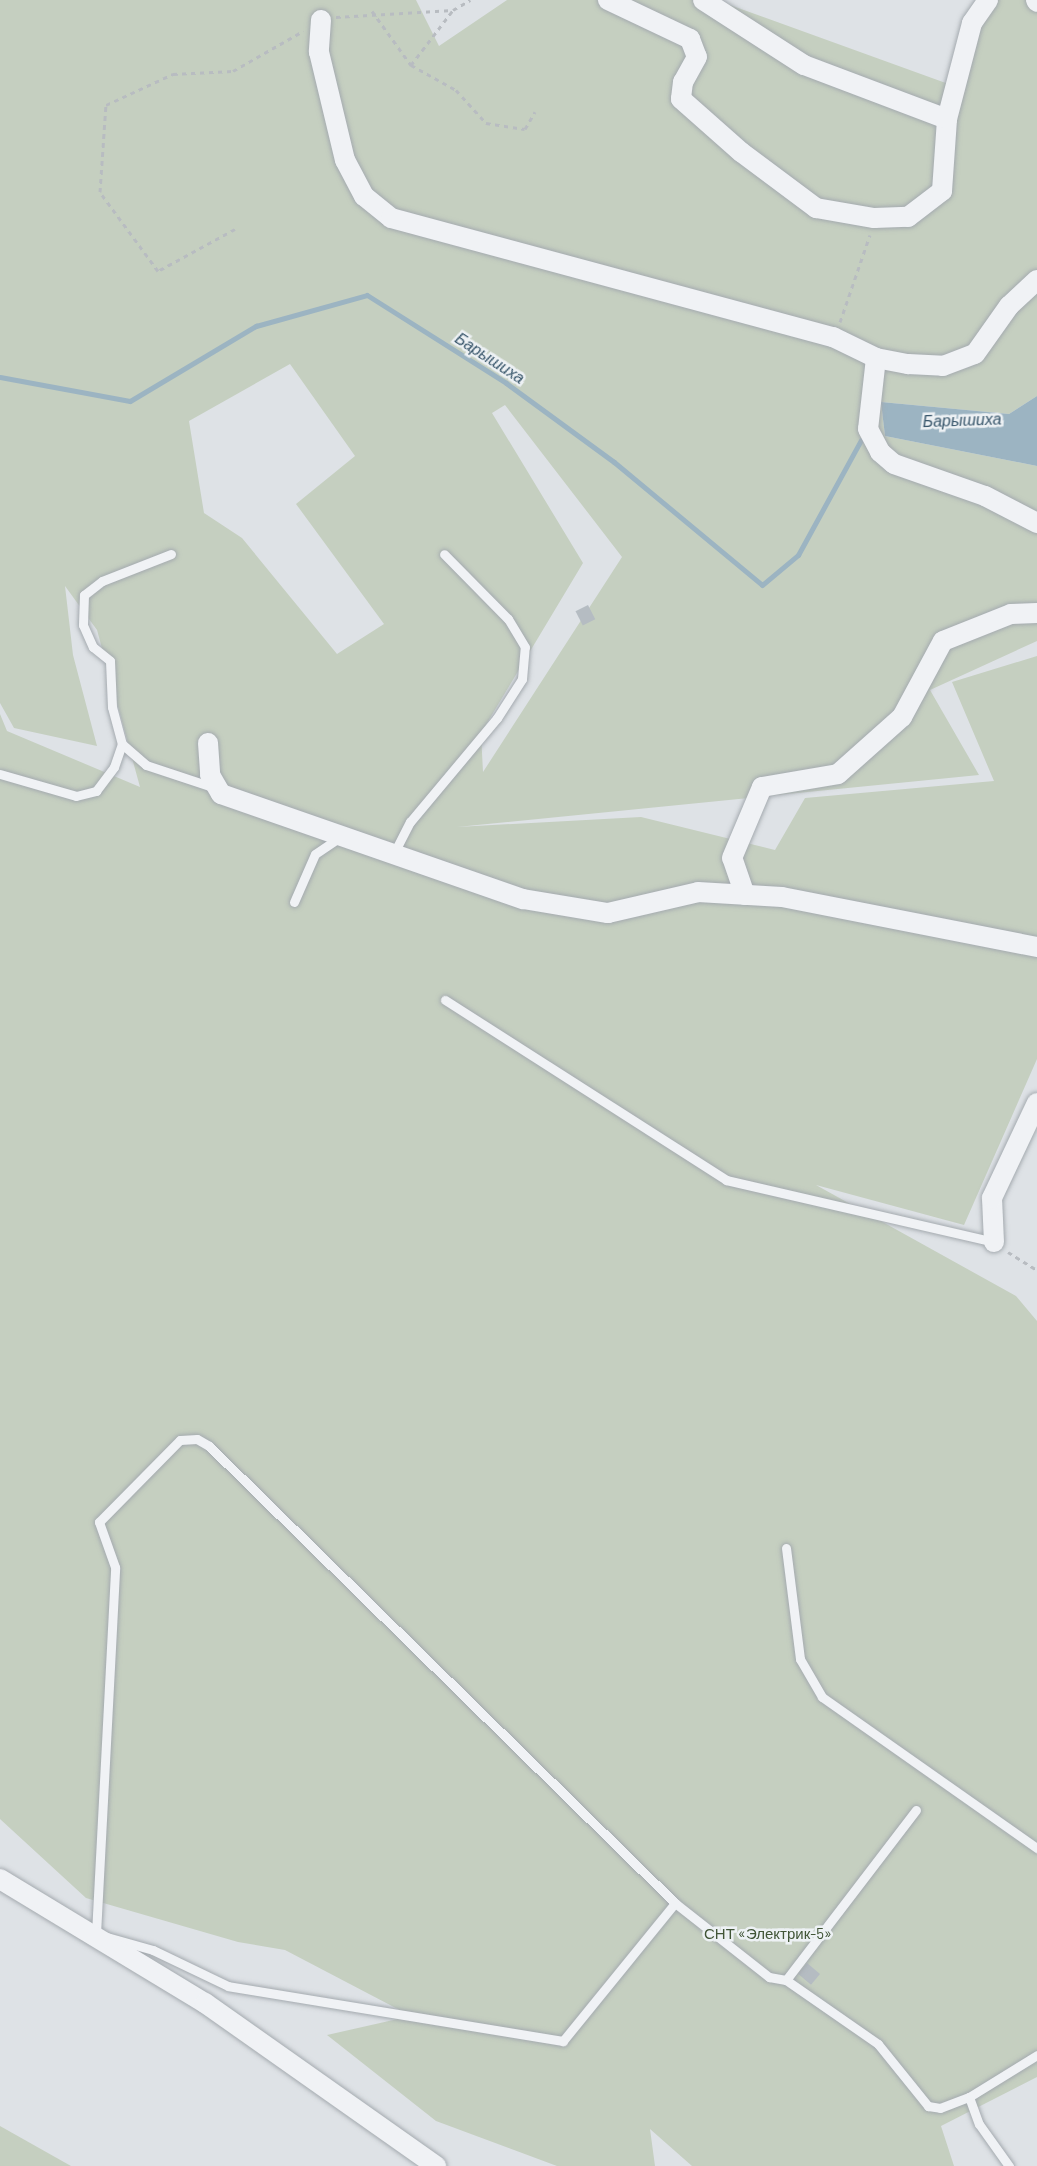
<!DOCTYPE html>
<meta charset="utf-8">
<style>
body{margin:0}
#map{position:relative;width:1037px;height:2166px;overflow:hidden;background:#dee2e6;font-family:Barlow,sans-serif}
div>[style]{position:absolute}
.green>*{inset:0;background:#c5cfc0}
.water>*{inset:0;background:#9cb4c2}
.stream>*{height:5px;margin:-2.5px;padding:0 2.5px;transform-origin:2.5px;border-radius:2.5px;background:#9cb4c2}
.building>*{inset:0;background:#b5bcc2;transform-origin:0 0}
.path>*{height:3px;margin-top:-1.5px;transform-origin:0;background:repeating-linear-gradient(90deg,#b8bcc1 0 4.5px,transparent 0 9px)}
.roads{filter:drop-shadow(0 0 2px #a4aaaf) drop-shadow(0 0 2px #a4aaaf)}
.lane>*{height:9px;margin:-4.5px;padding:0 4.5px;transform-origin:4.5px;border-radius:4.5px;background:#f0f2f5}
.street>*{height:20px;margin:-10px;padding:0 10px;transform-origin:10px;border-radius:10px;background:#f0f2f5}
span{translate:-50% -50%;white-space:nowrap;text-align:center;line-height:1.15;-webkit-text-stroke:5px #edf1f4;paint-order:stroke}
.park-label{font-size:15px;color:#415537}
.water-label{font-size:16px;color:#37556a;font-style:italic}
</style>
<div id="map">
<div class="green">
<div style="clip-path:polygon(evenodd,0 0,416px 0,439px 46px,507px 0,716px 0,954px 86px,992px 0,1037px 0,1037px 396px,1009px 414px,881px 402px,885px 436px,1037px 466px,1037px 641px,930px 690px,979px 775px,457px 827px,641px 817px,775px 850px,805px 798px,994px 781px,952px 682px,1037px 656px,1037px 1059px,964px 1225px,816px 1185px,1016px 1296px,1037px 1321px,1037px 2077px,941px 2126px,954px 2166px,692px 2166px,650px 2129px,655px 2166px,557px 2166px,436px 2121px,327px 2035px,411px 2016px,285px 1950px,238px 1942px,86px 1898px,0 1819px,0 714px,7px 731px,140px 787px,97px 630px,65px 586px,73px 655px,97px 746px,14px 728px,0 703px,0 0,290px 364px,355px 456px,296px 504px,384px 624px,337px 654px,242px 538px,204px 513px,189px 421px,290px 364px,0 0,505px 405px,622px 557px,483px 772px,481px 733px,583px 563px,492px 413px,505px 405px)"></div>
<div style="clip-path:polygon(0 2126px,71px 2166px,0 2166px)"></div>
</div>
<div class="water">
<div style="clip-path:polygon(1037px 396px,1037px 466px,885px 436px,881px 402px,1009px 414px)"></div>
</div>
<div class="stream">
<div style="left:0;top:377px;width:132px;rotate:10.5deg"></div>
<div style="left:130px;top:401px;width:147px;rotate:-30.8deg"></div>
<div style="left:256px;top:326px;width:115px;rotate:-15.6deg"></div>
<div style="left:367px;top:295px;width:165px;rotate:32.3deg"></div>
<div style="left:506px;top:383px;width:134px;rotate:36.2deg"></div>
<div style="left:614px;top:462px;width:192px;rotate:39.7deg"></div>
<div style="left:762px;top:585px;width:47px;rotate:-39.8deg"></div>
<div style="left:798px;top:555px;width:131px;rotate:-61.3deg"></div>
</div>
<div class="building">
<div style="left:588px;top:605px;width:16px;height:14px;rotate:63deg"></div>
<div style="left:807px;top:1963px;width:17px;height:14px;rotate:40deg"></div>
</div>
<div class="path">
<div style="left:372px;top:11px;width:67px;rotate:54.2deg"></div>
<div style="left:411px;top:65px;width:51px;rotate:29.1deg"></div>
<div style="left:456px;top:90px;width:45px;rotate:47.7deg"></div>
<div style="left:486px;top:123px;width:39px;rotate:9deg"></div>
<div style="left:525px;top:129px;width:20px;rotate:-60deg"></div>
<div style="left:336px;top:17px;width:117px;rotate:-3.4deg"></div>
<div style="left:453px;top:10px;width:20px;rotate:-30deg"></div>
<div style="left:411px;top:65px;width:69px;rotate:-52.6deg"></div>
<div style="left:235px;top:229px;width:88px;rotate:151.4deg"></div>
<div style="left:158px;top:271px;width:98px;rotate:-126.3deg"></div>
<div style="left:100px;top:192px;width:87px;rotate:-86.1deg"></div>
<div style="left:106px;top:105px;width:74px;rotate:-24.8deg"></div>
<div style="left:173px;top:74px;width:60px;rotate:-2.9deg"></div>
<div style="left:233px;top:71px;width:81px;rotate:-29.7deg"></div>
<div style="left:840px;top:322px;width:92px;rotate:-71deg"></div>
<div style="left:1008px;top:1252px;width:34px;rotate:32deg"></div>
</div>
<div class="roads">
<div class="lane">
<div style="left:171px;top:554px;width:74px;rotate:158.6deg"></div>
<div style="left:102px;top:581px;width:23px;rotate:142deg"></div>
<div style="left:84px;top:595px;width:30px;rotate:92deg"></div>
<div style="left:83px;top:625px;width:24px;rotate:66deg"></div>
<div style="left:93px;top:647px;width:22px;rotate:39deg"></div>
<div style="left:110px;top:661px;width:46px;rotate:87.5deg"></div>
<div style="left:112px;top:707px;width:38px;rotate:75deg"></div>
<div style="left:122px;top:744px;width:32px;rotate:41deg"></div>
<div style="left:146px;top:765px;width:70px;rotate:18.4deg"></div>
<div style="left:0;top:774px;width:79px;rotate:16.1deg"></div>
<div style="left:76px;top:796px;width:21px;rotate:-14deg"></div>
<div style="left:96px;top:791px;width:30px;rotate:-53deg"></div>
<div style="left:114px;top:767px;width:24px;rotate:-71deg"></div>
<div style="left:395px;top:851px;width:33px;rotate:-63deg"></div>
<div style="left:410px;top:822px;width:136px;rotate:-50.1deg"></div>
<div style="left:497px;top:718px;width:46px;rotate:-57.3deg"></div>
<div style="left:522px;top:679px;width:32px;rotate:-85deg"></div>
<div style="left:525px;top:647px;width:33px;rotate:-121deg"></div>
<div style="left:508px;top:619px;width:91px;rotate:-134.6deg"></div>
<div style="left:294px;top:902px;width:52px;rotate:-66.4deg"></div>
<div style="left:315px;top:854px;width:29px;rotate:-34deg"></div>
<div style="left:445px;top:1000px;width:334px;rotate:32.6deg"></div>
<div style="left:726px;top:1180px;width:275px;rotate:13deg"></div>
<div style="left:786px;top:1548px;width:112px;rotate:82.8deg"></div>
<div style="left:800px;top:1659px;width:44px;rotate:59.9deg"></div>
<div style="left:822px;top:1697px;width:263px;rotate:35.1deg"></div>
<div style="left:675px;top:1903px;width:178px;rotate:129.1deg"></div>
<div style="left:563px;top:2041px;width:339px;rotate:-170.7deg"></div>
<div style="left:228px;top:1986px;width:83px;rotate:-154.4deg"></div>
<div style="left:153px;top:1950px;width:59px;rotate:-164.3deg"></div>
<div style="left:96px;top:1934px;width:367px;rotate:-87deg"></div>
<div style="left:115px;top:1567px;width:48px;rotate:-109.6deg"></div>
<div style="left:99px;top:1522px;width:115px;rotate:-45.4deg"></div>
<div style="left:180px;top:1440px;width:17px;rotate:-3deg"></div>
<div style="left:197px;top:1439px;width:14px;rotate:30deg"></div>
<div style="left:209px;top:1446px;width:653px;rotate:44.44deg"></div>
<div style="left:675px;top:1903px;width:120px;rotate:38.2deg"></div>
<div style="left:769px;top:1977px;width:17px;rotate:10deg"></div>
<div style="left:786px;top:1980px;width:112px;rotate:34.8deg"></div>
<div style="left:878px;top:2044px;width:80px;rotate:51.1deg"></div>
<div style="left:928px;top:2106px;width:12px;rotate:9deg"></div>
<div style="left:940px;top:2108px;width:31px;rotate:-21deg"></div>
<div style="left:969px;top:2097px;width:29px;rotate:70deg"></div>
<div style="left:979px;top:2124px;width:52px;rotate:54.5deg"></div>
<div style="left:786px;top:1980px;width:214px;rotate:-52.6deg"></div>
<div style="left:969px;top:2097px;width:80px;rotate:-31.7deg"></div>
</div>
<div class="street">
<div style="left:608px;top:0;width:91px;rotate:25.4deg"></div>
<div style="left:690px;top:39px;width:19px;rotate:69deg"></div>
<div style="left:697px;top:57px;width:29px;rotate:119deg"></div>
<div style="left:683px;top:82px;width:17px;rotate:97deg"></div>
<div style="left:681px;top:99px;width:80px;rotate:41.5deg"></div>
<div style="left:741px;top:152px;width:94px;rotate:36.7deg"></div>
<div style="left:816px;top:208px;width:59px;rotate:9.8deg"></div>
<div style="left:874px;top:218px;width:34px;rotate:-2deg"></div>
<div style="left:908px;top:217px;width:43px;rotate:-37.4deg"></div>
<div style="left:942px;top:191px;width:72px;rotate:-86deg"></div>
<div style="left:947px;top:119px;width:99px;rotate:-75.4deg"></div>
<div style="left:972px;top:23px;width:28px;rotate:-55deg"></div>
<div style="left:703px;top:0;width:120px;rotate:32.8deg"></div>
<div style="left:804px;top:65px;width:153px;rotate:20.7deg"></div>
<div style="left:1036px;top:0;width:2px;rotate:63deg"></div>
<div style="left:321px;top:20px;width:32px;rotate:94deg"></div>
<div style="left:319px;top:52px;width:111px;rotate:76.5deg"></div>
<div style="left:345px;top:160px;width:41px;rotate:62.2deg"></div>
<div style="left:364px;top:196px;width:35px;rotate:39deg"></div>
<div style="left:391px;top:218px;width:458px;rotate:15.1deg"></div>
<div style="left:833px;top:337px;width:48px;rotate:26deg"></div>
<div style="left:876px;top:358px;width:33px;rotate:11deg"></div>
<div style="left:908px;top:364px;width:35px;rotate:3deg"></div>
<div style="left:943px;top:366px;width:34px;rotate:-21deg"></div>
<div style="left:975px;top:354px;width:59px;rotate:-54.7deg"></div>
<div style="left:1009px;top:306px;width:38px;rotate:-43deg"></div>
<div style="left:876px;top:358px;width:71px;rotate:96.4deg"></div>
<div style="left:868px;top:429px;width:26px;rotate:62deg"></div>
<div style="left:880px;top:452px;width:18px;rotate:41deg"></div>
<div style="left:894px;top:464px;width:96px;rotate:19.4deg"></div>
<div style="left:985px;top:496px;width:59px;rotate:27.4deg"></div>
<div style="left:208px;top:743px;width:32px;rotate:86deg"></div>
<div style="left:210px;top:775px;width:22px;rotate:60deg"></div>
<div style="left:221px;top:794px;width:320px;rotate:19.2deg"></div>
<div style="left:523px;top:899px;width:86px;rotate:9.4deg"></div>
<div style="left:608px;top:913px;width:92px;rotate:-13.1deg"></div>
<div style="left:698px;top:892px;width:84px;rotate:3.4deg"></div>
<div style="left:782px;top:897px;width:260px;rotate:11.1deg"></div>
<div style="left:745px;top:895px;width:39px;rotate:-109deg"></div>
<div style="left:732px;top:858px;width:77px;rotate:-67.1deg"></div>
<div style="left:762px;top:787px;width:77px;rotate:-9.7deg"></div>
<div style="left:838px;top:774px;width:86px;rotate:-41.7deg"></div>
<div style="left:902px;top:717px;width:86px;rotate:-61.7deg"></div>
<div style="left:943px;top:641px;width:73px;rotate:-21.7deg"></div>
<div style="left:1011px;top:614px;width:26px;rotate:-2deg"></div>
<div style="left:994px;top:1242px;width:44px;rotate:-92.6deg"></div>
<div style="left:992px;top:1198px;width:105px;rotate:-64.7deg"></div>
<div style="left:0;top:1879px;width:240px;rotate:31.2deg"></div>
<div style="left:205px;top:2003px;width:283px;rotate:35.2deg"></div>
</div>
</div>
<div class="park-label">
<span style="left:768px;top:1934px">СНТ «Электрик-5»</span>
</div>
<div class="water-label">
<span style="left:490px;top:358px;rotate:33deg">Барышиха</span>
<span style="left:962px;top:420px;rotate:-2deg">Барышиха</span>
</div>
</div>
